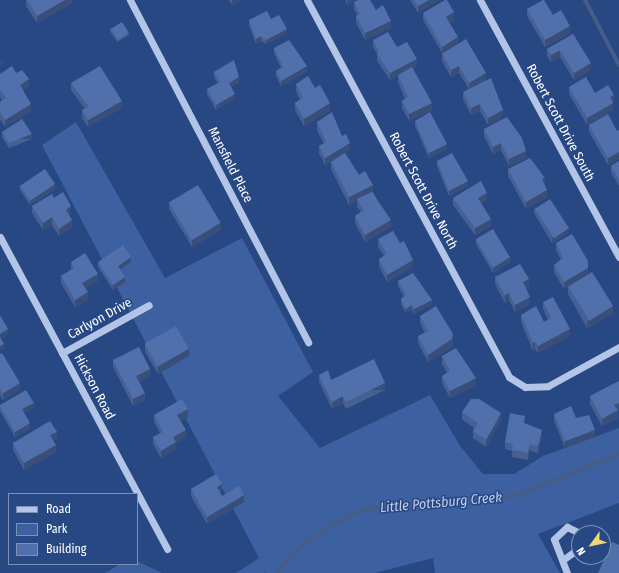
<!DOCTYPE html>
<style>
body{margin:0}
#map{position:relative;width:619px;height:573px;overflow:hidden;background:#284884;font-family:"Fira Sans Condensed",sans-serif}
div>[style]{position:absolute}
.green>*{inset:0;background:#3d60a0}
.stream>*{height:4px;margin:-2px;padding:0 2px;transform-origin:2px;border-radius:2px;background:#475d88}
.minor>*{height:7px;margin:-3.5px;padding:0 3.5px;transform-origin:3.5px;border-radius:3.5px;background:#b2c5e7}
.wall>*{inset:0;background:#466093}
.shaded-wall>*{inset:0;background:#394e78;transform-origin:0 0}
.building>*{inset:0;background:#5170ab;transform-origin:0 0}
span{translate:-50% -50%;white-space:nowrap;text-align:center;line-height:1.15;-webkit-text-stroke:3px #284884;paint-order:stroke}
.street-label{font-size:13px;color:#fff}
.water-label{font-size:14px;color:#becfee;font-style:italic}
.legend{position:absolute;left:8px;top:493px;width:130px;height:72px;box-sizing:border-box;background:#284884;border:1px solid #7e91b5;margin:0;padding:5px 7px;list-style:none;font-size:12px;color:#fff}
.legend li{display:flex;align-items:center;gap:8px;height:20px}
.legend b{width:20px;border:1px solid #7e91b5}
.north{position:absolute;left:571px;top:525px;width:40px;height:40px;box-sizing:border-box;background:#284884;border:1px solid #7e91b5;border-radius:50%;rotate:237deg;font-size:11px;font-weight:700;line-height:16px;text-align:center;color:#fff}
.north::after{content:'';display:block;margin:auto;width:14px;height:18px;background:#eed779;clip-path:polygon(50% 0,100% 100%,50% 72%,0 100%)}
</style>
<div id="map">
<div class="green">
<div style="clip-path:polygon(76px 122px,165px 278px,242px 238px,313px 372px,278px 396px,320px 448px,430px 395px,460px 446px,483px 474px,514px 474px,543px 456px,619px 428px,619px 503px,538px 534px,560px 573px,435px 573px,433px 558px,375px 573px,266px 573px,264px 568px,265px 573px,236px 573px,259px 558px,42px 145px)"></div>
<div style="clip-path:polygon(137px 561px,162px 573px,105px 573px,120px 564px)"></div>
</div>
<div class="stream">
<div style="left:585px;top:0;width:73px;rotate:62.4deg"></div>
<div style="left:277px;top:573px;width:26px;rotate:-51deg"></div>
<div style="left:293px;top:553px;width:41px;rotate:-37.1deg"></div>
<div style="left:326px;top:528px;width:38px;rotate:-27deg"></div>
<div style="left:360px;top:511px;width:52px;rotate:-8.9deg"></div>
<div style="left:411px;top:503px;width:104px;rotate:-3.9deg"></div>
<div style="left:515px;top:496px;width:112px;rotate:-22deg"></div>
</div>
<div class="minor">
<div style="left:130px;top:0;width:386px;rotate:62.5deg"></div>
<div style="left:307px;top:0;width:428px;rotate:61.8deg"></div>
<div style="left:509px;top:377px;width:19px;rotate:32deg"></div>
<div style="left:525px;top:387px;width:23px;rotate:-2deg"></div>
<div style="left:548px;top:386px;width:81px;rotate:-28.8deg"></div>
<div style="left:480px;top:0;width:292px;rotate:61.6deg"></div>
<div style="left:0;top:237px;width:354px;rotate:61.8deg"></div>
<div style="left:62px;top:353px;width:99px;rotate:-28.9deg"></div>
<div style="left:564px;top:559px;width:19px;rotate:-36deg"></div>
<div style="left:567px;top:573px;width:36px;rotate:-111deg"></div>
<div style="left:554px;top:539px;width:18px;rotate:-43deg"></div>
<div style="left:567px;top:527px;width:14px;rotate:25deg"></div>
</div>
<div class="wall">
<div style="clip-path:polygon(26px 0,72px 0,72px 3px,37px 23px,26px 6px)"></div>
<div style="clip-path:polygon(229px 0,242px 0,232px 5px)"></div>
<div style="clip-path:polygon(345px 0,355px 0,347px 5px)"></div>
<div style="clip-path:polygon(410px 0,440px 0,418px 13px)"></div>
<div style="clip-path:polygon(354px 2px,376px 10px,391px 28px,365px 40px,356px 23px,356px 16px,357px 15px,354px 9px)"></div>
<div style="clip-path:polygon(527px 9px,553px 15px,570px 33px,545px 47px,527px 16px)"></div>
<div style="clip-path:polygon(423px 13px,454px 20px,449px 22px,458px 44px,486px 80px,478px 85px,503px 117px,488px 125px,480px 111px,471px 115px,463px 99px,463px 92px,469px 89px,459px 73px,451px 77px,442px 61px,442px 53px,423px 20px)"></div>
<div style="clip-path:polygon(271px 19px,287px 34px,266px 44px,261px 41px,256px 44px,249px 25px,249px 20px)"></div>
<div style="clip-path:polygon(110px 28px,129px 35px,117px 42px,110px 31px)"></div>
<div style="clip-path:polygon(573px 34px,591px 70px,574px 80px,560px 57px,551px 62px,547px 56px,547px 49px)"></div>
<div style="clip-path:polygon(373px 40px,397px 47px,417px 66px,413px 68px,432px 110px,409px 121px,402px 108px,402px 101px,405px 99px,398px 82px,398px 76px,390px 80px,377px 61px,377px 54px,373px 47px)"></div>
<div style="clip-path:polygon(274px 48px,307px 71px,281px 86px,276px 76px,276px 71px,281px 68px,274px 53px)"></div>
<div style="clip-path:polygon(214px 72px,239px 82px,231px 87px,235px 99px,216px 110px,207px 94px,207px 89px,218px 83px,214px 77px)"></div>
<div style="clip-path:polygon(16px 73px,29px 86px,23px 90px,31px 111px,5px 127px,0 119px,0 102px,2px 100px,0 97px,0 74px)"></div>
<div style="clip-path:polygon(71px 83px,122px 108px,88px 127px,82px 118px,82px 110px,85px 109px,71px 90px)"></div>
<div style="clip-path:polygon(296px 84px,315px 88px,330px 111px,304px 126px,295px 110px,295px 103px,300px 100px,296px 91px)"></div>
<div style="clip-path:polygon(569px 87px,595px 93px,614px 102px,613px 103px,613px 110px,587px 125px,569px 94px)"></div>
<div style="clip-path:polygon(415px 121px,447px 149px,429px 158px,415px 126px)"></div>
<div style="clip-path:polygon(317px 122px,342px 136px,350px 150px,345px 153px,359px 175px,373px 192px,391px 227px,365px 242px,355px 223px,355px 216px,361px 212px,357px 207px,357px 200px,349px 205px,331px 169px,331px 162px,341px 155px,325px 165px,319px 153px,319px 146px,324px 144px,317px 130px)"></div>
<div style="clip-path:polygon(589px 125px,617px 131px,608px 165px,589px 132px)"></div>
<div style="clip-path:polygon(484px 129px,526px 158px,509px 166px,501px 150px,493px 154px,484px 136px)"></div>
<div style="clip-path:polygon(2px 132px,32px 139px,9px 148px,2px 137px)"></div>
<div style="clip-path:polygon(437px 161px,468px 186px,449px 196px,437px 166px)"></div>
<div style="clip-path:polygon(619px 161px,619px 186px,611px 173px,611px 166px)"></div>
<div style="clip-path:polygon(508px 169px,545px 185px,547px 197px,526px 209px,508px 176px)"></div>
<div style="clip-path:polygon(20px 185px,55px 189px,30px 205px,20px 190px)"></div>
<div style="clip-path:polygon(54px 198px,71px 213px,69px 215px,72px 227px,59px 236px,52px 225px,43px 230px,32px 213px,32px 206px)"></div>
<div style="clip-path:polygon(453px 198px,487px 200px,481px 203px,491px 226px,475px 235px,453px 205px)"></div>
<div style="clip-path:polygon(169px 202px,221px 230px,192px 247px,169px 209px)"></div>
<div style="clip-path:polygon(534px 208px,569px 233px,552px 243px,534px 213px)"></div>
<div style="clip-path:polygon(378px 239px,413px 267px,387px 282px,379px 266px,379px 259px,384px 256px,378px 247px)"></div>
<div style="clip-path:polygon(476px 239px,510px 262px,493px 273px,476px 244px)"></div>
<div style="clip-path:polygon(556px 243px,588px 275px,613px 314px,587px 328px,568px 294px,568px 287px,564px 289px,554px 272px,554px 265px,561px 260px,556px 250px)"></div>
<div style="clip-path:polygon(71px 262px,98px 281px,85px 288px,88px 300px,75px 307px,61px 283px,61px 276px,71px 270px)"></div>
<div style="clip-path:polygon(98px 262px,131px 262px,120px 269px,125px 282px,113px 290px,98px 267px)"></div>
<div style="clip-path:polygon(495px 277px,529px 286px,526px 288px,530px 304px,515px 312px,509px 300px,505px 303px,495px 284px)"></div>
<div style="clip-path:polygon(398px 281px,432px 304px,414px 314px,412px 310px,406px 313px,401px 304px,401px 299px,404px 297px,398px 286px)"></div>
<div style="clip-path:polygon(543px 302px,570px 336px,538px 353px,535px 349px,533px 351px,521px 322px,521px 315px,544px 322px,548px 320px,543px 309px)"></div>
<div style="clip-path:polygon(420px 316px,453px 341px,452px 347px,428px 362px,418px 343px,418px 336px,425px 333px,420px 323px)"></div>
<div style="clip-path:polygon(145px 345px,189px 356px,158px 374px,145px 352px)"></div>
<div style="clip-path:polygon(0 354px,20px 390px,3px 400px,0 395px)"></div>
<div style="clip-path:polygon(442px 356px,476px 385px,450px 398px,442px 383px,442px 376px,447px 373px,442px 364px)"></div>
<div style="clip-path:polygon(113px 360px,150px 376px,139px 382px,145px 400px,133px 406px,113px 367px)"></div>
<div style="clip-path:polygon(319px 375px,331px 380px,385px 390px,346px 409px,343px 403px,332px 409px,319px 382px)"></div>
<div style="clip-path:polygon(619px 381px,619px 410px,618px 411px,618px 418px,602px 426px,590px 404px,590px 396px)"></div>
<div style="clip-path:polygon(0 405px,34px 408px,24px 413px,30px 428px,15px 437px,0 411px)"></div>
<div style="clip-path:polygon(462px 412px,501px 420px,486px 447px,473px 438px,473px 431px,474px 428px,462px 419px)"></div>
<div style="clip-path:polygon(554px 414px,576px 418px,595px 437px,565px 448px,554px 421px)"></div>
<div style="clip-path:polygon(154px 415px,188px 417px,180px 421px,186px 437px,176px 443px,176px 449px,161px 458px,153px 444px,153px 437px,160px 433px,154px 422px)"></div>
<div style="clip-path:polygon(525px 423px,542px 437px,538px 453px,530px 451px,528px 460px,512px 457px,512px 451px,505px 449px,505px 442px)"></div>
<div style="clip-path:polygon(57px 439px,53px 441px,56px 452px,24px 470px,13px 450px,13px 443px)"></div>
<div style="clip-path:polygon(191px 489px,222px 491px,220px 492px,222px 496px,244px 502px,207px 524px,191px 496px)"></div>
</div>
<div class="shaded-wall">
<div style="clip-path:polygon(65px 0,72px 0,72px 3px,37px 23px,37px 16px)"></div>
<div style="clip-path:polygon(233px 0,242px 0,232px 5px,232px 1px)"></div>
<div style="clip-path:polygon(347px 0,355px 0,347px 5px)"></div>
<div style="clip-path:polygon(429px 0,440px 0,418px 13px,418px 6px)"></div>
<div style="clip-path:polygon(454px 12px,454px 20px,446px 24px,446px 17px)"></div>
<div style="clip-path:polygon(391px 21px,391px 28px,365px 40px,365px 33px)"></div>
<div style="clip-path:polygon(570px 26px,570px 33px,545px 47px,545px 40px)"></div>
<div style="clip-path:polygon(287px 29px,287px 34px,266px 44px,266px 40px)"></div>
<div style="left:129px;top:33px;width:2px;height:14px;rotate:90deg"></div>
<div style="clip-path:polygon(261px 36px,261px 41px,256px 44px,256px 39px)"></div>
<div style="clip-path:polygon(458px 37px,458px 44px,442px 54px,442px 47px)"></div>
<div style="clip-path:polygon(560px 50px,560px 57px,551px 62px,551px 55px)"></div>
<div style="clip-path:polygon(417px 59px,417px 66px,390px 80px,390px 73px)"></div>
<div style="clip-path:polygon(2px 61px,2px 65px,0 67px,0 62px)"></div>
<div style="clip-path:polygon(591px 63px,591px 70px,574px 80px,574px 73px)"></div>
<div style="clip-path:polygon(307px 66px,307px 71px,281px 86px,281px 81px)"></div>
<div style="clip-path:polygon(459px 66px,459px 73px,451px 77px,451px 70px)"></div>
<div style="clip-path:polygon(486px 73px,486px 80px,469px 90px,469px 83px)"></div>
<div style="clip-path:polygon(239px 77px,239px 82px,229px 88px,229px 83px)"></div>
<div style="clip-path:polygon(29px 79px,29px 86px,20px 92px,20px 85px)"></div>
<div style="clip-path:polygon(235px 94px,235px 99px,216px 110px,216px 105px)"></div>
<div style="clip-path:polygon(614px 95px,614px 102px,610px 104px,610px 97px)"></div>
<div style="clip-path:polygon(122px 101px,122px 108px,88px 127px,88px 120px)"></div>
<div style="clip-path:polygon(330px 103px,330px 111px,304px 126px,304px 119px)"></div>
<div style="clip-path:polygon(432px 103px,432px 110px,409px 121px,409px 114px)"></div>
<div style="clip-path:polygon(613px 103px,613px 110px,587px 125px,587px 118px)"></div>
<div style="clip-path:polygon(31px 104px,31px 111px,5px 127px,5px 120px)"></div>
<div style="clip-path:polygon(480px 104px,480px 111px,471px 115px,471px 108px)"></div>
<div style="clip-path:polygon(503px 110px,503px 117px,488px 125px,488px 118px)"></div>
<div style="left:32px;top:134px;width:5px;height:25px;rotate:90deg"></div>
<div style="clip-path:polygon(350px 143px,350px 150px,325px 165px,325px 158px)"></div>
<div style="clip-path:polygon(501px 143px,501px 150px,493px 154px,493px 147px)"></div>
<div style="clip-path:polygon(447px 144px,447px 149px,429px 158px,429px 153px)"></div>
<div style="clip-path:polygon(526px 151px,526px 158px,509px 166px,509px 159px)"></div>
<div style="clip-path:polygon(619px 152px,619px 159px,608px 165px,608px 158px)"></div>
<div style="clip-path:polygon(545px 178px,545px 185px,542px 179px)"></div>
<div style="clip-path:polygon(468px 181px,468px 186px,449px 196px,449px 191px)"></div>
<div style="clip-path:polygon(55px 184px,55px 189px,30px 205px,30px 200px)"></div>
<div style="clip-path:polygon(373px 185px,373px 192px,349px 205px,349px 197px)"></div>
<div style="clip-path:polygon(547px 190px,547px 197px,526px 209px,526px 202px)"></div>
<div style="clip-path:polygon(487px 193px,487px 200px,478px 205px,478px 198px)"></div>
<div style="clip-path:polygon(71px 206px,71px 213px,66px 217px,66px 210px)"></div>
<div style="clip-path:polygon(52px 217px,52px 225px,43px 230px,43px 223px)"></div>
<div style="clip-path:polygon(491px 219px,491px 226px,475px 235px,475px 228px)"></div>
<div style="clip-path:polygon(72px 220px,72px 227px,59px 236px,59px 229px)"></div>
<div style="clip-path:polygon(391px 220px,391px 227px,365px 242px,365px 235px)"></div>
<div style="clip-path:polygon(221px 223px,221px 230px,192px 247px,192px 240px)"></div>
<div style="clip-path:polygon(569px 228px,569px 233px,552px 243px,552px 238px)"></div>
<div style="clip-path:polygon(131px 257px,131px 262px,118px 271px,118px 266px)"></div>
<div style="clip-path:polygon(510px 257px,510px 262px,493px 273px,493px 268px)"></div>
<div style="clip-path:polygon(413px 260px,413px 267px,387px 282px,387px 275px)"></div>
<div style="clip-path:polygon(588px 268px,588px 275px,564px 289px,564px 282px)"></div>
<div style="clip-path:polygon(98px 274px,98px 281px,82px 290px,82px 283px)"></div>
<div style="clip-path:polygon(125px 277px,125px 282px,113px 290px,113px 285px)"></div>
<div style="clip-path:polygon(529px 279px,529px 286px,523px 289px,523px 282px)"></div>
<div style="clip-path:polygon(88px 292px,88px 300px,75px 307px,75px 300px)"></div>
<div style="clip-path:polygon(509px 293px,509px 300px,505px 303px,505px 295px)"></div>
<div style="clip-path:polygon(530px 297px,530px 304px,515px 312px,515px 305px)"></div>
<div style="clip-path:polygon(432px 300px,432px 304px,414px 314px,414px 309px)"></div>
<div style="clip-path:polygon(412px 305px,412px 310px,406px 313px,406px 309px)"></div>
<div style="clip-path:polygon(613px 306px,613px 314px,587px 328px,587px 321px)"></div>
<div style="clip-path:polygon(8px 329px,8px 334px,0 339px,0 334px)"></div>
<div style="clip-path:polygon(570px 329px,570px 336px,538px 353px,538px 346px)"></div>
<div style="clip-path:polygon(453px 334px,452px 347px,428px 362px,428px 355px)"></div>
<div style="clip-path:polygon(535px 342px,535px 349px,533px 351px,533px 343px)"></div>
<div style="clip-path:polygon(4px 344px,4px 349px,0 351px,0 346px)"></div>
<div style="clip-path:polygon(189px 349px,189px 356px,158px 374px,158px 367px)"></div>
<div style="clip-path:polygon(150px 369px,150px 376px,136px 383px,136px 376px)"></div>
<div style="clip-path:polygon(476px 378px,476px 385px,450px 398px,450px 391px)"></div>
<div style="clip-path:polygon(20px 383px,20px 390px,3px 400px,3px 393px)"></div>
<div style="left:385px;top:383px;width:7px;height:43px;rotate:90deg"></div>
<div style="clip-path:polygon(145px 393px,145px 400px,133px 406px,133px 399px)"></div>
<div style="clip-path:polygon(343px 396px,343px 403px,332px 409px,332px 402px)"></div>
<div style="clip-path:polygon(34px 403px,34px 408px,22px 414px,22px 409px)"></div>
<div style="clip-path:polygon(619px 403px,619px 410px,618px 411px,618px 418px,602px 426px,602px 419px,614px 405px)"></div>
<div style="clip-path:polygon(188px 409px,188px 417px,177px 422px,177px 415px)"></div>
<div style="clip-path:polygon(501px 413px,501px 420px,486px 447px,486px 440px)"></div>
<div style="clip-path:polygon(30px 423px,30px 428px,15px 437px,15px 432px)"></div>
<div style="clip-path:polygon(186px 430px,186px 437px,176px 443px,176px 449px,161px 458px,161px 451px,173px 437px)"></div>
<div style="clip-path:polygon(542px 430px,542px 437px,538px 453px,538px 446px)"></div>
<div style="clip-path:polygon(595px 430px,595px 437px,565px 448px,565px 441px)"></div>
<div style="clip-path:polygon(57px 432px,57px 439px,50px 442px,50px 435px)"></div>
<div style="clip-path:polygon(530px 444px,530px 451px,528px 460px,528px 453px)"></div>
<div style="clip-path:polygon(56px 445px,56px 452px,24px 470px,24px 463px)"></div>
<div style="clip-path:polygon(222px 484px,222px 491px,217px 494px,217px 487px)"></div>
<div style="clip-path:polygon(244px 495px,244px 502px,207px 524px,207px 517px)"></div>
</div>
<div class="building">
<div style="clip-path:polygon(27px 0,65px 0,37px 16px)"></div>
<div style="clip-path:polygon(358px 0,370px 0,376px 10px,383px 5px,391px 21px,365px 33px,356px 16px,360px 14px,354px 2px)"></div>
<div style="clip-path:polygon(414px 0,429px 0,418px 6px)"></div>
<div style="clip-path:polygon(445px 0,447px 0,454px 12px,446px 17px,458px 37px,442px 47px,423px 13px)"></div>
<div style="clip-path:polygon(543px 0,544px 0,553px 15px,561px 10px,570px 26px,545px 40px,527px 9px)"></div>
<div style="clip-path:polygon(267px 11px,271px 19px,279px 15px,287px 29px,266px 40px,261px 36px,256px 39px,249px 20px)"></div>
<div style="left:122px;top:22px;width:13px;height:13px;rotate:58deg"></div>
<div style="clip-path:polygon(388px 32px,397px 47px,407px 42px,417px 59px,390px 73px,377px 54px,379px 52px,373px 40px)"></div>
<div style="clip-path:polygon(573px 34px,591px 63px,574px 73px,560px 50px,551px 55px,547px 49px)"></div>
<div style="clip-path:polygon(466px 39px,486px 73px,469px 83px,459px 66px,451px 70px,442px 54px)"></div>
<div style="clip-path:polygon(289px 40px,307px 66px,281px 81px,276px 71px,283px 67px,274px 48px)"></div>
<div style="clip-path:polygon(234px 60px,239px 77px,229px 83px,235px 94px,216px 105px,207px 89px,220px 82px,214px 72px)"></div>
<div style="clip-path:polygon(12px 66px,16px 73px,22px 70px,29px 79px,20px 85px,31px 104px,5px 120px,0 112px,0 102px,6px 98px,0 90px,0 74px)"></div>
<div style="clip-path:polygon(100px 66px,122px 101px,88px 120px,82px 110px,89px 107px,71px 83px)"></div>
<div style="clip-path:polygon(412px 67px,432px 103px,409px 114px,402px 101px,408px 97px,398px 75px)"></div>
<div style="clip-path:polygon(308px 76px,315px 88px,320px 85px,330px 103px,304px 119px,295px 103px,303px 98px,296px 84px)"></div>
<div style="clip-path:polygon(586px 77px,595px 93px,608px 85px,614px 95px,610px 97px,613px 103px,587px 118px,569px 87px)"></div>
<div style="clip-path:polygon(491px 78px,503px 110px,488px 118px,480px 104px,471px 108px,463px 92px)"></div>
<div style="clip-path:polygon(332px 112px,342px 136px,346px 134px,350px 143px,325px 158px,319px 146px,326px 142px,317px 122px)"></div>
<div style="clip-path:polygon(430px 112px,447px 144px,429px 153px,415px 121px)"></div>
<div style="clip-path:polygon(608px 114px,617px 131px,619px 130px,619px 152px,608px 158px,589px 125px)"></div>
<div style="clip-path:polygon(507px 117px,522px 138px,526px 151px,509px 159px,501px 143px,493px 147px,484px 129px)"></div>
<div style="clip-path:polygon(22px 119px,32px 134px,9px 143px,2px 132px)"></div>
<div style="clip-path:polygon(345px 153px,359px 175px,365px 171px,373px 185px,349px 197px,331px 162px)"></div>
<div style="clip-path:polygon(452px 153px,468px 181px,449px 191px,437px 161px)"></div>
<div style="clip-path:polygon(530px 158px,545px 178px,542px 179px,547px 190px,526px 202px,508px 169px)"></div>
<div style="clip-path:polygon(619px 161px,619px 179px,611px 166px)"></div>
<div style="left:45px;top:169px;width:18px;height:30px;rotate:56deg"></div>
<div style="clip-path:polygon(481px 181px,487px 193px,478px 198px,491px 219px,475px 228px,453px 198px)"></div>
<div style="left:198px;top:185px;width:44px;height:34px;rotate:59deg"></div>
<div style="clip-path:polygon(63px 192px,71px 206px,66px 210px,72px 220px,59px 229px,52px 217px,43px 223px,32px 206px,52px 194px,54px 198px)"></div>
<div style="clip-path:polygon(372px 192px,391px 220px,365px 235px,355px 216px,364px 210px,357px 199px)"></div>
<div style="left:550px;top:199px;width:35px;height:18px;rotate:57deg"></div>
<div style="left:493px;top:229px;width:33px;height:20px;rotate:59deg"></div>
<div style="clip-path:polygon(393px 231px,400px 243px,404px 241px,413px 260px,387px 275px,379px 259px,387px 254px,378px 239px)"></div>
<div style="clip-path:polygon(572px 234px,588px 261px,588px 268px,564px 282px,554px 265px,563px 258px,556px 243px)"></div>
<div style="clip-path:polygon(123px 245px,131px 257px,118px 266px,125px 277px,113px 285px,98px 262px)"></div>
<div style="clip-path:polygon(85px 253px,98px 274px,82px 283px,88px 292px,75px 300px,61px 276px,74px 268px,71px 262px)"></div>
<div style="clip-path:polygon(520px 264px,529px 279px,523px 282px,530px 297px,515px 305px,509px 293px,505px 295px,495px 277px)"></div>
<div style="left:592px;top:272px;width:40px;height:28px;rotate:58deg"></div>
<div style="clip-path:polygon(413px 273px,432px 300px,414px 309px,412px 305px,406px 309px,401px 299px,406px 295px,398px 281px)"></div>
<div style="clip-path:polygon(553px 297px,570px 329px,538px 346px,535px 342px,533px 343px,521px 315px,536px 306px,544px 322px,551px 318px,543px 302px)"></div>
<div style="clip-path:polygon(436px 306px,453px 334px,452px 339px,428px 355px,418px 336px,428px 331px,420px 316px)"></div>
<div style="clip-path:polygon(0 315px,8px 329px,0 334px)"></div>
<div style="left:176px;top:326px;width:26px;height:36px;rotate:61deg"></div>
<div style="clip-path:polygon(0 337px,4px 344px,0 346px)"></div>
<div style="clip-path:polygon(139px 347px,150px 369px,136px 376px,145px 393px,133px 399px,113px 360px)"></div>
<div style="clip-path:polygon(456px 348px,476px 378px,450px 391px,442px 376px,450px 371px,442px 356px)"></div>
<div style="clip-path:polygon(2px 353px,20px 383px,3px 393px,0 388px,0 354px)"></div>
<div style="clip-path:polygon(374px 359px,385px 383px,346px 402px,343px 396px,332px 402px,319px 375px,328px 370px,331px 380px)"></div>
<div style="clip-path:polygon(619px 381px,619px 403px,614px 405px,618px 410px,602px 419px,590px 396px)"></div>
<div style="clip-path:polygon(26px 390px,34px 403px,22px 409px,30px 423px,15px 432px,0 406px,0 405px)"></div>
<div style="clip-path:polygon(182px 399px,188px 409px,177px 415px,186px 430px,173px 437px,176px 442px,161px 451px,153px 437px,163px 432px,154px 415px)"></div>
<div style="clip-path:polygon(471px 399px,479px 399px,501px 413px,486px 440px,473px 431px,478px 423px,462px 412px)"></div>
<div style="clip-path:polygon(571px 406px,576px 418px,589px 415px,595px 430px,565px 441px,554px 414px)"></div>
<div style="clip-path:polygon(510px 413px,525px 416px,524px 423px,542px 430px,538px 446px,530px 444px,528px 453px,512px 450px,513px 444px,505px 442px)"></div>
<div style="clip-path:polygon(50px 421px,57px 432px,50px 435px,56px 445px,24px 463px,13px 443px)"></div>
<div style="clip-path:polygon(216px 474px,222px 484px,217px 487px,222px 496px,239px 486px,244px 495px,207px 517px,191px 489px)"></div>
<div style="clip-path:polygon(612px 542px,619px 545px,619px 573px,598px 573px)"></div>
</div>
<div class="street-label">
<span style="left:560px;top:123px;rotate:62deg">Robert Scott Drive South</span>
<span style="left:230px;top:165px;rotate:63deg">Mansfield Place</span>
<span style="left:423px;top:191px;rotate:62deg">Robert Scott Drive North</span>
<span style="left:100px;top:319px;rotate:-29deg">Carlyon Drive</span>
<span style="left:94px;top:387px;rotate:62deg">Hickson Road</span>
</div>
<div class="water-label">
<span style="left:441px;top:503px;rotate:-5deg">Little Pottsburg Creek</span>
</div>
<ul class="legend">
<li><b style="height:5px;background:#b2c5e7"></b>Road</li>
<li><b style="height:11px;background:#3d60a0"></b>Park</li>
<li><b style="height:11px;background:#5170ab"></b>Building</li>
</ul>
<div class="north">N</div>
</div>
